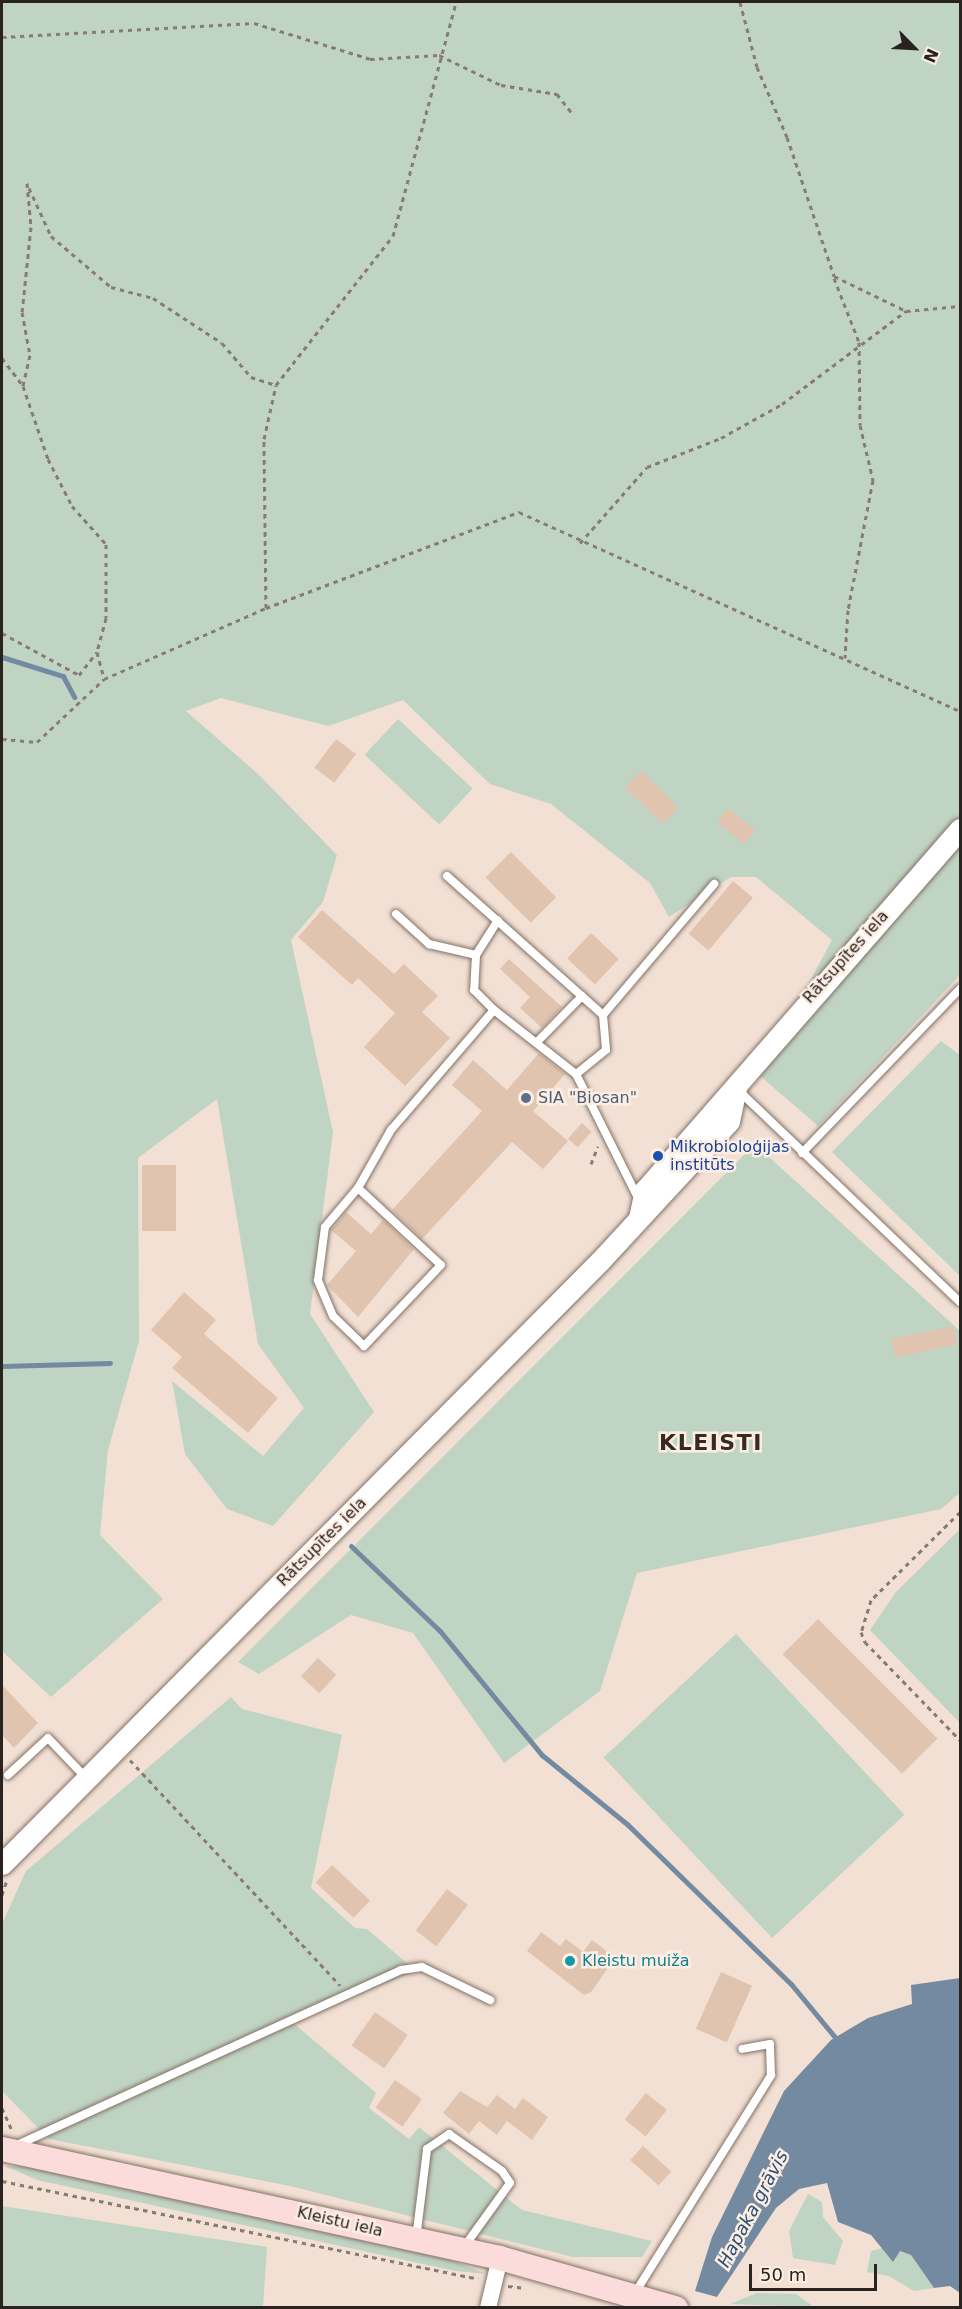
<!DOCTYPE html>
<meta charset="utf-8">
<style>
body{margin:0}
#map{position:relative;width:962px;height:2309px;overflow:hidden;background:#f2e0d4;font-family:"DejaVu Sans",sans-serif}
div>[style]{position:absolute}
.green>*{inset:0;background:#c0d4c4;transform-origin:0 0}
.water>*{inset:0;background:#748aa1}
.stream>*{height:5px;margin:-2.5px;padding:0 2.5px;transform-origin:2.5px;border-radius:2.5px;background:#748aa1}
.building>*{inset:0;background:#e1c4af;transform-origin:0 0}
.path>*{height:3px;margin-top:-1.5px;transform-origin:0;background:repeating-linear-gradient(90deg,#887b74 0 4.5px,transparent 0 9px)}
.roads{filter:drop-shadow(0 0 2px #827267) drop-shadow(0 0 2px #827267)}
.service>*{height:8px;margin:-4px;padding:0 4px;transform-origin:4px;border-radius:4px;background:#fff}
.minor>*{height:16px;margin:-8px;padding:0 8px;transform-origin:8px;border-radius:8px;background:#fff}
.tertiary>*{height:21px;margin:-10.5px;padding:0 10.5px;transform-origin:10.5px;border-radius:10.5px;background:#fff}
.secondary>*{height:24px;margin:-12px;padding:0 12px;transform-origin:12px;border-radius:12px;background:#fbdcda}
.dots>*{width:16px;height:16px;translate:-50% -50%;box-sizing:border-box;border:3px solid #fdeee4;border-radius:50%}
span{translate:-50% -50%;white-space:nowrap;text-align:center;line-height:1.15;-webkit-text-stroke:5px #fdeee4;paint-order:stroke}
.street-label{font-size:16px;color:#29221e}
.service-label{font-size:16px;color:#4e5e75}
.left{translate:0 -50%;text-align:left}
.transit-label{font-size:16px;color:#164399}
.culture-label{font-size:16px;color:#0d838f}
.water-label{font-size:18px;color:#2c4f74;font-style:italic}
.district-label{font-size:22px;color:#372a20;font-weight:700;letter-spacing:1.5px}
.frame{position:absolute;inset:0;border:3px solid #29221e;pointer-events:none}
.north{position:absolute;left:884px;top:18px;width:60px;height:60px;-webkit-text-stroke:4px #fdeee4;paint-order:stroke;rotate:114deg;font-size:16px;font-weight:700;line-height:24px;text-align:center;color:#29221e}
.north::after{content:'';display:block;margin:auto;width:21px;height:27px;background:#29221e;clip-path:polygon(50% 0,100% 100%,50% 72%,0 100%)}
.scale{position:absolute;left:749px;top:2264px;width:128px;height:27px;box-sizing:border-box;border:3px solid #29221e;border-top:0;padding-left:8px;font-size:18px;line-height:21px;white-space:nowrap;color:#29221e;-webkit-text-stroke:4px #fdeee4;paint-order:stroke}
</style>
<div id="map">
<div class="green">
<div style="clip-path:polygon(2px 2px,960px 2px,960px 975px,818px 1126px,759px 1075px,832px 940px,756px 877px,731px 877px,669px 917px,650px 883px,551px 804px,490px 784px,403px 700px,328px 726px,221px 698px,186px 711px,259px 775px,337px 855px,323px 902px,291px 940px,333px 1132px,310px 1314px,374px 1412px,273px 1526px,227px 1509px,185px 1454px,172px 1381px,263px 1456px,304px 1408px,258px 1344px,217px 1099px,138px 1158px,139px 1341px,108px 1450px,100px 1535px,163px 1599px,51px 1697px,2px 1651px)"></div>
<div style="left:398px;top:719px;width:102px;height:49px;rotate:43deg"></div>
<div style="clip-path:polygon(941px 1041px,960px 1055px,960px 1276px,832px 1152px)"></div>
<div style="clip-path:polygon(755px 1144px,960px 1331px,960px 1493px,941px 1509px,637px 1573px,600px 1691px,504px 1763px,413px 1633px,351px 1615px,259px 1674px,238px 1662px)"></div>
<div style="clip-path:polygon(960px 1529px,960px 1723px,870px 1630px,896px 1592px)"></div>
<div style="left:736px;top:1634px;width:247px;height:181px;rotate:47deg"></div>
<div style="clip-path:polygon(231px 1697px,242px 1709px,342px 1735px,311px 1888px,355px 1928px,367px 1929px,416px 1971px,292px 2022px,376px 2093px,369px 2108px,409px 2139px,419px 2127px,522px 2210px,652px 2241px,642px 2257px,573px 2257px,290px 2186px,49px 2139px,2px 2091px,2px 1924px,26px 1871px)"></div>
<div style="clip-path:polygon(5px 2166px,37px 2167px,432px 2253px,487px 2274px,455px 2271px,37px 2180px)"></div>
<div style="clip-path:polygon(808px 2194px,822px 2202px,823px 2217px,843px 2241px,835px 2265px,793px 2258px,789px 2231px)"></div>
<div style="clip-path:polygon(2px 2206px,267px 2247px,263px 2307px,2px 2307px)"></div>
<div style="clip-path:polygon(882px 2248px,889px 2257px,900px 2251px,911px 2255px,934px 2288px,914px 2291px,889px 2276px,867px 2272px,871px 2251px)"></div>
<div style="clip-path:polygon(757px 2293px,796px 2294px,814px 2307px,730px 2304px)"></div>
</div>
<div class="water">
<div style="clip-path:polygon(960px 1978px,960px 2293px,950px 2286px,934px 2288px,911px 2255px,900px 2251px,893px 2262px,871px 2235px,838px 2222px,827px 2183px,799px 2189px,776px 2208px,717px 2297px,695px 2291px,712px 2237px,784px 2091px,831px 2040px,868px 2018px,912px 2004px,911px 1985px)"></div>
</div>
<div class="stream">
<div style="left:2px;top:657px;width:64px;rotate:17.3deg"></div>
<div style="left:63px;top:676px;width:24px;rotate:62deg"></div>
<div style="left:2px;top:1366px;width:108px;rotate:-1.6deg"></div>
<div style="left:351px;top:1546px;width:123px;rotate:43.7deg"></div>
<div style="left:440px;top:1631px;width:161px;rotate:50.6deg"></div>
<div style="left:542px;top:1755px;width:111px;rotate:39.1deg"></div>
<div style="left:628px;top:1825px;width:228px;rotate:44.3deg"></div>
<div style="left:791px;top:1984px;width:75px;rotate:50.4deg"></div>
</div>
<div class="building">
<div style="left:336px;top:739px;width:25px;height:36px;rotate:37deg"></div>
<div style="left:641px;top:771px;width:52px;height:23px;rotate:44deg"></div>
<div style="left:728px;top:808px;width:35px;height:18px;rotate:39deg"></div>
<div style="left:511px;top:852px;width:64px;height:36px;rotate:45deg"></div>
<div style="left:733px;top:881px;width:26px;height:69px;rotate:40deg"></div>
<div style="clip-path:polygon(322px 910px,394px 974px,404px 964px,438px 996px,422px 1012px,450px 1038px,405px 1086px,364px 1047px,395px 1013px,358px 978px,352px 985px,298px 937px)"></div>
<div style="left:591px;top:933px;width:38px;height:35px;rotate:43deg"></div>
<div style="clip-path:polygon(509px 959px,562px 1007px,542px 1028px,520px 1008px,530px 997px,500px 969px)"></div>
<div style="clip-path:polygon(539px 1053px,565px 1074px,533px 1111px,568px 1141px,543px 1169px,512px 1142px,422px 1239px,392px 1210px,482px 1111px,452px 1085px,473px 1060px,507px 1090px)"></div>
<div style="left:582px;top:1123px;width:13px;height:21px;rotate:42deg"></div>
<div style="left:142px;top:1165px;width:34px;height:66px"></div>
<div style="clip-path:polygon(346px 1212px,371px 1234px,383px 1220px,414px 1249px,358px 1317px,327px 1285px,356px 1251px,331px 1230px)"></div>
<div style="clip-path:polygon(184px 1292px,216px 1320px,204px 1334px,278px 1398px,248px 1433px,172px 1368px,182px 1357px,151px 1330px)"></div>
<div style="left:953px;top:1326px;width:19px;height:63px;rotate:78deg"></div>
<div style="left:818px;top:1619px;width:169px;height:50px;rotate:45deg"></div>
<div style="left:318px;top:1658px;width:25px;height:25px;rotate:43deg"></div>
<div style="clip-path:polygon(2px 1685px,38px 1723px,14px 1748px,2px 1735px)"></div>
<div style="left:332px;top:1865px;width:52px;height:24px;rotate:43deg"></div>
<div style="left:447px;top:1889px;width:26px;height:52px;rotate:37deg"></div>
<div style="clip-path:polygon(541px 1932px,560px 1946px,566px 1939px,583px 1952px,592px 1940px,612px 1955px,613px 1961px,591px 1992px,584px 1995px,527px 1951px)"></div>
<div style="left:721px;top:1972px;width:34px;height:62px;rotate:24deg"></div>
<div style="left:375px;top:2012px;width:40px;height:41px;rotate:35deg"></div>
<div style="left:395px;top:2080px;width:33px;height:34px;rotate:35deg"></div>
<div style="clip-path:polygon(460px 2091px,487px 2107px,497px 2095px,515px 2109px,523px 2098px,548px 2117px,532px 2140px,507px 2121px,497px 2135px,479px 2121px,469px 2134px,443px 2113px)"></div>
<div style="left:646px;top:2093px;width:27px;height:34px;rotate:39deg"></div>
<div style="left:643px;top:2146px;width:38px;height:19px;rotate:42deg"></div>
</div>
<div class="path">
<div style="left:740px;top:2px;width:67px;rotate:75.3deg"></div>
<div style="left:757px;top:67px;width:76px;rotate:66.8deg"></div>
<div style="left:787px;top:137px;width:147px;rotate:71.3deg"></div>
<div style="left:834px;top:276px;width:80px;rotate:25.9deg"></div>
<div style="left:906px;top:311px;width:54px;rotate:-5.3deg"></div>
<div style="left:2px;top:37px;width:252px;rotate:-3.2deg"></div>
<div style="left:254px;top:23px;width:121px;rotate:17.2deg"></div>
<div style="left:370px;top:59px;width:69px;rotate:-3.3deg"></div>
<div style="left:439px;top:55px;width:69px;rotate:25.8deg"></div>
<div style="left:501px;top:85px;width:57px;rotate:9.1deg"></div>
<div style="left:557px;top:94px;width:23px;rotate:52deg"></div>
<div style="left:27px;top:183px;width:44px;rotate:84.8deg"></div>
<div style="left:31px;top:227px;width:85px;rotate:96deg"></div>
<div style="left:22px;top:312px;width:44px;rotate:79.5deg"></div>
<div style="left:30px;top:355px;width:32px;rotate:103deg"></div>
<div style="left:23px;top:386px;width:77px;rotate:71.1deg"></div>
<div style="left:48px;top:459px;width:53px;rotate:62.9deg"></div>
<div style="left:72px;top:506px;width:51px;rotate:48.2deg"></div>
<div style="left:106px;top:544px;width:74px;rotate:90deg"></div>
<div style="left:106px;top:618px;width:35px;rotate:105deg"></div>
<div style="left:97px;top:652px;width:28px;rotate:75deg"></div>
<div style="left:29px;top:188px;width:53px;rotate:65.4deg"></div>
<div style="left:51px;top:236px;width:79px;rotate:40.4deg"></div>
<div style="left:111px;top:287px;width:43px;rotate:14.7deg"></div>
<div style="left:153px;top:298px;width:82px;rotate:33.1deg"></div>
<div style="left:222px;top:343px;width:45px;rotate:49.5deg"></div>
<div style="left:251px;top:377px;width:26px;rotate:18deg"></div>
<div style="left:834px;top:278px;width:69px;rotate:68.7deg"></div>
<div style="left:859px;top:342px;width:83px;rotate:89.3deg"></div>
<div style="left:860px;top:425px;width:57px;rotate:76.7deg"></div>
<div style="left:873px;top:480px;width:132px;rotate:100.9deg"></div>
<div style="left:848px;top:610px;width:48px;rotate:93.6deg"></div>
<div style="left:2px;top:358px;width:35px;rotate:53deg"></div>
<div style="left:580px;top:543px;width:101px;rotate:-48.6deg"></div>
<div style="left:647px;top:467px;width:79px;rotate:-21.4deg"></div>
<div style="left:721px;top:438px;width:70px;rotate:-29.1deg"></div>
<div style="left:782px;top:404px;width:155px;rotate:-36.9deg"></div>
<div style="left:266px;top:608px;width:169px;rotate:-90.7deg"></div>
<div style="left:264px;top:439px;width:55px;rotate:-77.5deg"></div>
<div style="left:276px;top:385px;width:189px;rotate:-51.9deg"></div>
<div style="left:393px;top:236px;width:242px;rotate:-74.9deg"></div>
<div style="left:2px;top:633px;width:88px;rotate:28.6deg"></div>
<div style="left:79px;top:675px;width:29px;rotate:-52deg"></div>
<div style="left:2px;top:739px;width:35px;rotate:5deg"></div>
<div style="left:37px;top:742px;width:92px;rotate:-43.2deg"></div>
<div style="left:104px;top:679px;width:177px;rotate:-23.7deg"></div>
<div style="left:266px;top:608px;width:271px;rotate:-20.8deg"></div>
<div style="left:519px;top:512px;width:484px;rotate:24.3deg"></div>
<div style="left:591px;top:1164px;width:19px;rotate:-69deg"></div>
<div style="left:960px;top:1512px;width:125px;rotate:135.3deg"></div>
<div style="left:871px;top:1600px;width:34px;rotate:107deg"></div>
<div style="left:861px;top:1632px;width:11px;rotate:68deg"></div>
<div style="left:865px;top:1642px;width:136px;rotate:45.9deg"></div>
<div style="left:130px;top:1760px;width:308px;rotate:47deg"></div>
<div style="left:2px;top:1895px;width:16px;rotate:-72deg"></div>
<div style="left:2px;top:2108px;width:24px;rotate:66deg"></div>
<div style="left:2px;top:2181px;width:486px;rotate:11.6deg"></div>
<div style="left:508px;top:2286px;width:17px;rotate:7deg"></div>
</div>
<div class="roads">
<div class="service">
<div style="left:447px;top:876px;width:209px;rotate:41.7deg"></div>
<div style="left:603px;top:1015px;width:35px;rotate:85deg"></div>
<div style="left:606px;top:1050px;width:38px;rotate:141deg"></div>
<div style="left:396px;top:914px;width:45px;rotate:42.3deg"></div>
<div style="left:429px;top:944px;width:48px;rotate:13.2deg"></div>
<div style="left:476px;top:955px;width:35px;rotate:93deg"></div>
<div style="left:474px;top:990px;width:28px;rotate:45deg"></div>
<div style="left:476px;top:955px;width:41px;rotate:-57.8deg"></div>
<div style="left:603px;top:1015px;width:172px;rotate:-49.7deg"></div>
<div style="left:538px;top:1041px;width:63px;rotate:-45.6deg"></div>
<div style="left:737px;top:1089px;width:308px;rotate:43.7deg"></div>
<div style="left:802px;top:1153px;width:228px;rotate:-46.1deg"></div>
<div style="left:358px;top:1188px;width:67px;rotate:-60.4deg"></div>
<div style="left:391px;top:1130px;width:158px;rotate:-49.4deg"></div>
<div style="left:494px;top:1010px;width:104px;rotate:38deg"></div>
<div style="left:576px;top:1074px;width:139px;rotate:63.4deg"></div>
<div style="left:358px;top:1188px;width:113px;rotate:42.9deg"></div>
<div style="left:441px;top:1265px;width:112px;rotate:133.5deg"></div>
<div style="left:364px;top:1346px;width:43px;rotate:-135.9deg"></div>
<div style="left:333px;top:1316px;width:39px;rotate:-113deg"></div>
<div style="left:318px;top:1280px;width:53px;rotate:-82.5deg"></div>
<div style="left:325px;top:1227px;width:51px;rotate:-49.8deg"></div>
<div style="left:8px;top:1775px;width:54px;rotate:-42.8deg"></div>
<div style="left:48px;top:1738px;width:57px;rotate:46.4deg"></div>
<div style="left:15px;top:2146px;width:424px;rotate:-24.5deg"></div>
<div style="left:401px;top:1970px;width:21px;rotate:-8deg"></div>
<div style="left:422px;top:1967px;width:76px;rotate:25.9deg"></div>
<div style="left:416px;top:2239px;width:91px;rotate:-83deg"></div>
<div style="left:427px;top:2149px;width:27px;rotate:-34deg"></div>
<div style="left:449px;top:2134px;width:65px;rotate:34.9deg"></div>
<div style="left:502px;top:2171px;width:14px;rotate:56deg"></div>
<div style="left:510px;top:2183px;width:79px;rotate:125.7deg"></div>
<div style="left:635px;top:2293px;width:257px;rotate:-58deg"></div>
<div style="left:771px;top:2075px;width:31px;rotate:-92deg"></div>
<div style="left:770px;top:2044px;width:28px;rotate:170deg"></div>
</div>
<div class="minor">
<div style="left:488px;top:2308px;width:51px;rotate:-76.5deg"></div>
</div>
<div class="tertiary">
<div style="left:639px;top:1218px;width:29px;rotate:-78deg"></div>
<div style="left:645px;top:1190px;width:479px;rotate:-48.9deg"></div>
<div style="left:2px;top:1864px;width:849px;rotate:-45.24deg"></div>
<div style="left:600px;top:1261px;width:190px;rotate:-47.3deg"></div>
<div style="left:729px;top:1121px;width:34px;rotate:-78deg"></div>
</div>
<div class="secondary">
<div style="left:2px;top:2149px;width:510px;rotate:12.35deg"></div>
<div style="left:500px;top:2258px;width:183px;rotate:15.9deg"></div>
</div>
</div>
<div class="dots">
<div style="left:526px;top:1098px;background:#5c6f8a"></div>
<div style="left:658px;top:1156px;background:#1a4fb4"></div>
<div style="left:570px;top:1961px;background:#0f9aa8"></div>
</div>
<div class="street-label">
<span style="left:846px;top:957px;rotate:-48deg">Rātsupītes iela</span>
<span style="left:322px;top:1542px;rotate:-45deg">Rātsupītes iela</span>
<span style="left:340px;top:2222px;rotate:13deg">Kleistu iela</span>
</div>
<div class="service-label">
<span class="left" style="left:538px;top:1098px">SIA "Biosan"</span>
</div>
<div class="transit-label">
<span class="left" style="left:670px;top:1156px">Mikrobioloģijas<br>institūts</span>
</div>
<div class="culture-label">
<span class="left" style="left:582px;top:1961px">Kleistu muiža</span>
</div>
<div class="water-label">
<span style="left:753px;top:2209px;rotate:-62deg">Hapaka grāvis</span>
</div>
<div class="district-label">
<span style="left:711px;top:1443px">KLEISTI</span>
</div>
<div class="frame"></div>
<div class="north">N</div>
<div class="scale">50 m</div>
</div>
